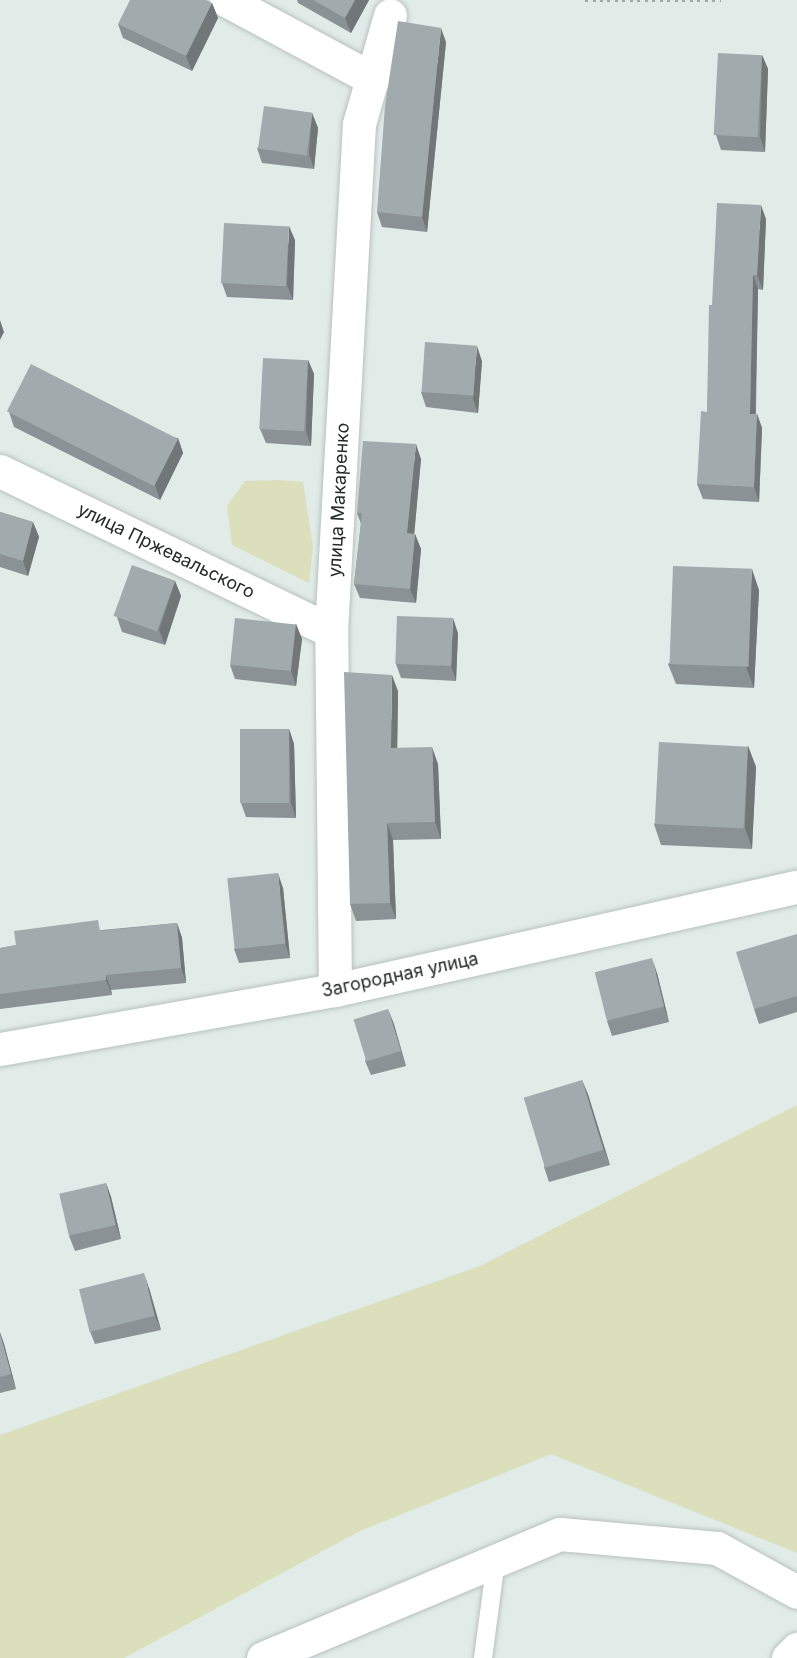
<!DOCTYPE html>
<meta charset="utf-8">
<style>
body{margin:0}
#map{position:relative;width:797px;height:1658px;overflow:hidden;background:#e1ebe8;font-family:Inter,sans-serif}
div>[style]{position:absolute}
.green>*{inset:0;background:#dbdfbb}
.path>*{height:4px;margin-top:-2px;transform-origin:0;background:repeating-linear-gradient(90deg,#a2aaa8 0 3px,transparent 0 7.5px)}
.roads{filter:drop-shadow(0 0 2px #b8c1bf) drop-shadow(0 0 2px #b8c1bf)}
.lane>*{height:18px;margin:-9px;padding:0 9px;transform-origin:9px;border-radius:9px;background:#fff}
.street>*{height:33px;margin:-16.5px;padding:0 16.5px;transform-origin:16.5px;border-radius:16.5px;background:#fff}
.wall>*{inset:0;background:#8a9295}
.shaded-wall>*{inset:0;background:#717779}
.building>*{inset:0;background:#a1aaad;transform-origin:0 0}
span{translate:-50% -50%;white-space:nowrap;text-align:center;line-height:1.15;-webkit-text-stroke:4.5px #fff;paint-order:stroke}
.street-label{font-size:18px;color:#252828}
</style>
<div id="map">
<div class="green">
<div style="clip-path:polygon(277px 480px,303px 482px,313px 547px,309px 583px,232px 545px,227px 506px,245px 481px)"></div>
<div style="clip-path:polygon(797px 1105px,797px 1553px,551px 1454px,360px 1531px,124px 1658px,0 1658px,0 1435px,480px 1266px)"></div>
</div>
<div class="path">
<div style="left:585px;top:0;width:136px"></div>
</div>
<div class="roads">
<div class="lane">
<div style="left:483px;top:1658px;width:98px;rotate:-82.4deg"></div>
</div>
<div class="street">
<div style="left:226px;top:0;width:167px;rotate:28.3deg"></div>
<div style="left:0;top:471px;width:368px;rotate:25.8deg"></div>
<div style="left:335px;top:990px;width:359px;rotate:-90.6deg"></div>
<div style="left:331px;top:631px;width:508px;rotate:-86.84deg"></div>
<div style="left:359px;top:124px;width:113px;rotate:-74.1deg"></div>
<div style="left:0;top:1049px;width:340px;rotate:-10deg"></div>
<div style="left:335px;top:990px;width:473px;rotate:-12.6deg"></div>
<div style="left:263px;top:1658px;width:322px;rotate:-22.7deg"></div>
<div style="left:560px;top:1534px;width:158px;rotate:5.1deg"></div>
<div style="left:717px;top:1548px;width:91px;rotate:28.8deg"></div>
<div style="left:788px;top:1658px;width:13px;rotate:-45deg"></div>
</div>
</div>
<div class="wall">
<div style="clip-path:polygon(297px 0,369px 0,351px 33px,298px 3px)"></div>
<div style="clip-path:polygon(212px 3px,218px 18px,192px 71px,123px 38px,118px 24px)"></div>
<div style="clip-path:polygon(446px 42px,427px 232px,382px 227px,377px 212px)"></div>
<div style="clip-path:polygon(762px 55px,768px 69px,765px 152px,721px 150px,716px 135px)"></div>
<div style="clip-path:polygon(312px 113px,318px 128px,314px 169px,262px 163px,257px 148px)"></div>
<div style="clip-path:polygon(766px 219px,763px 290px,758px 289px,756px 414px,757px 414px,762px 428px,759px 502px,703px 499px,697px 484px,707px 412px,712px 305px)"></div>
<div style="clip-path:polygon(295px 240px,293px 300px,227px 297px,222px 283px)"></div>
<div style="clip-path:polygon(308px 360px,314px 374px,311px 446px,266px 443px,260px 429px)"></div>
<div style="clip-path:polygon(482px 361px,478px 413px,426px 407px,421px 392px)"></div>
<div style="clip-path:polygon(9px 412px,178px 438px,183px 453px,160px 500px,14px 427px)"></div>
<div style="clip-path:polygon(421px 459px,414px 534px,415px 534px,421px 549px,416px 603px,360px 598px,354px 584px,361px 524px,357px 513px)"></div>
<div style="clip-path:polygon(0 512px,33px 522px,39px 537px,28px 576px,0 567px)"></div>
<div style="clip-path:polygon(175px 581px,181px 596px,165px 645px,122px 632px,117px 617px)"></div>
<div style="clip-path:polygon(759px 590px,754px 688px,676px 684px,668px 664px)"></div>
<div style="clip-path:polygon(296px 624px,302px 639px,296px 686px,235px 679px,230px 665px)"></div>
<div style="clip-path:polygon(458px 633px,456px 681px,401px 678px,396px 664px)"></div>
<div style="clip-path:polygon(398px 691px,397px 748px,438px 764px,441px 839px,393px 840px,396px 919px,356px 921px,350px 904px)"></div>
<div style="clip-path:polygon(289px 729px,294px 744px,296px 818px,246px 817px,241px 803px)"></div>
<div style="clip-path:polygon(748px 746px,756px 767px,752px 849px,661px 845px,654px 824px)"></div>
<div style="clip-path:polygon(283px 888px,290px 958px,239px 963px,234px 949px)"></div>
<div style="clip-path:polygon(177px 923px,182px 938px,186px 983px,111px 990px,112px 995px,0 1009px,0 948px,102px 930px)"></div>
<div style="clip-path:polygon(797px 934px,797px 1012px,759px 1024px,754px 1009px)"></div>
<div style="clip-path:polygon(657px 973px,669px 1022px,612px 1036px,607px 1021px)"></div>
<div style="clip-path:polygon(388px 1009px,406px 1066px,371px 1075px,365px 1061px)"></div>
<div style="clip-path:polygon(582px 1080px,610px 1165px,549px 1182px,544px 1167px)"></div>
<div style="clip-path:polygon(106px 1183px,111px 1197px,121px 1239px,75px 1251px,69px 1236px)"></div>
<div style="clip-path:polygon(149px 1288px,161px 1330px,95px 1344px,89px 1329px)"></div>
<div style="clip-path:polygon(0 1332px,4px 1344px,16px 1389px,0 1393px)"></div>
</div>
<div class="shaded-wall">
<div style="clip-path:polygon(355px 0,369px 0,351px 33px,345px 18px)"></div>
<div style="clip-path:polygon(212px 3px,218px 18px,192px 71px,186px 56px)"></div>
<div style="clip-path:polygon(441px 28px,446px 42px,427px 232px,422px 217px)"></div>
<div style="clip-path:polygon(762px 55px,768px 69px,765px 152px,760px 137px)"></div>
<div style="clip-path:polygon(312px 113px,318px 128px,314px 169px,309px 154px)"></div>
<div style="clip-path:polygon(761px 205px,766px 219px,763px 290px,757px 275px)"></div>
<div style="clip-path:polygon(289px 226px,295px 240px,293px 300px,287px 285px)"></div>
<div style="clip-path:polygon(753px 275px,758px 289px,755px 428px,750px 414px)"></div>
<div style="clip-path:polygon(0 320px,4px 332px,0 340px)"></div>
<div style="clip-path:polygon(477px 346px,482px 361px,478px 413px,473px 399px)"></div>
<div style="clip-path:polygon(308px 360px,314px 374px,311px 446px,306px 431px)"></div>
<div style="clip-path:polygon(757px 414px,762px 428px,759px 502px,754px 487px)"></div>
<div style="clip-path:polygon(178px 438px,183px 453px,160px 500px,155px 485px)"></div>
<div style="clip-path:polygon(416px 444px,421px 459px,413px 548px,407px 533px)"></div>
<div style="clip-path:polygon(33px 522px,39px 537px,28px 576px,23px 561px)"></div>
<div style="clip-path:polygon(415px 534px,421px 549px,416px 603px,410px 589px)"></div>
<div style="clip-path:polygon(752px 569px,759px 590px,754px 688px,746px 667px)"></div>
<div style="clip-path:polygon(175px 581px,181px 596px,165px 645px,159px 630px)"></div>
<div style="clip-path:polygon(453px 618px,458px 633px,456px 681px,451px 666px)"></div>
<div style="clip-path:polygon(296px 624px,302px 639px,296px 686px,291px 671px)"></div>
<div style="clip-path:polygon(392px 675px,398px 691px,397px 765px,391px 748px)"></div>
<div style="clip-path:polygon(289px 729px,294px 744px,296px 818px,291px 803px)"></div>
<div style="clip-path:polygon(748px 746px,756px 767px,752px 849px,745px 828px)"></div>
<div style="clip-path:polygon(432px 747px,438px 764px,441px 839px,435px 822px)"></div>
<div style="clip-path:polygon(387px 823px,393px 840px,396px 919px,390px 903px)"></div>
<div style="clip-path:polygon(278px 873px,283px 888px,290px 958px,285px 944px)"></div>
<div style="clip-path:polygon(177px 923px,182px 938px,186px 983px,181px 968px)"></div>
<div style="clip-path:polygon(652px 958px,657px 973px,669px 1022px,664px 1007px)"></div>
<div style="clip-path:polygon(106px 975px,111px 990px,112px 995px,106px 980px)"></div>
<div style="clip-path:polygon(388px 1009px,394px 1024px,406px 1066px,401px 1051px)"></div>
<div style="clip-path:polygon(582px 1080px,588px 1094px,610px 1165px,604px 1150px)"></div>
<div style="clip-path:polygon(106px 1183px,111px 1197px,121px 1239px,116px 1225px)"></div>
<div style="clip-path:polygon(144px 1273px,149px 1288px,161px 1330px,155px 1316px)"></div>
<div style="clip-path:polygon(0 1332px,4px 1344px,16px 1389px,11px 1374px)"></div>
</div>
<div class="building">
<div style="clip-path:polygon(130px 0,206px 0,212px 3px,186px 56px,118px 24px)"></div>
<div style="clip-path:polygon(313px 0,355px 0,345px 18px)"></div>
<div style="clip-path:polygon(398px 21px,441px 28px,422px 217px,377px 212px,385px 106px)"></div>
<div style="left:718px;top:53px;width:44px;height:82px;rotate:3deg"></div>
<div style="left:264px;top:106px;width:49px;height:43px;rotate:8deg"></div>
<div style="clip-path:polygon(717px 203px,761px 205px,757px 275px,753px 275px,750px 414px,757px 414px,754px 487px,697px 484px,701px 411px,707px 412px,709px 305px,712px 305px)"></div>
<div style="left:224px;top:223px;width:65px;height:60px;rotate:3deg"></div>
<div style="left:425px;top:342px;width:52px;height:50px;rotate:4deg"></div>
<div style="left:263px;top:358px;width:45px;height:71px;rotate:3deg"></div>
<div style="left:31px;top:364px;width:165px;height:53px;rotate:27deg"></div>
<div style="clip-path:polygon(363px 441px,416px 444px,407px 533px,415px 534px,410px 589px,354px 584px,362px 513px,357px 513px)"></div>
<div style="clip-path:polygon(0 512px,33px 522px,23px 561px,0 554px)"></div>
<div style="left:132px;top:565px;width:46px;height:54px;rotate:20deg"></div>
<div style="left:673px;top:566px;width:79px;height:98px;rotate:2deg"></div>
<div style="left:397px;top:616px;width:56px;height:48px;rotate:2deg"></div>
<div style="left:235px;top:618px;width:61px;height:47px;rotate:6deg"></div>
<div style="clip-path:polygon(344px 672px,392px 675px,391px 748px,432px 747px,435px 822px,387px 823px,390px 903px,350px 904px)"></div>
<div style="left:240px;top:729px;width:49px;height:74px"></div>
<div style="left:659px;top:742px;width:89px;height:82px;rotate:3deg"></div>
<div style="left:278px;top:873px;width:71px;height:51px;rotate:84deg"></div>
<div style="clip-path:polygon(98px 920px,100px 931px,177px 923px,181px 968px,106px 975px,106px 980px,0 994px,0 948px,16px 945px,14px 931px)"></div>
<div style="clip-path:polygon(797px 934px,797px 996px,754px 1009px,736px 952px)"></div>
<div style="left:652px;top:958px;width:50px;height:59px;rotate:76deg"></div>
<div style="left:388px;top:1009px;width:44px;height:36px;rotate:73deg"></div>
<div style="left:582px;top:1080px;width:73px;height:61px;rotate:73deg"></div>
<div style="left:106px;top:1183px;width:43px;height:48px;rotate:77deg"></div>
<div style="left:144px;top:1273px;width:44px;height:67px;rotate:76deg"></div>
<div style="clip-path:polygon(0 1334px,11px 1374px,0 1377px)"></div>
</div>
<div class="street-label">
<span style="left:339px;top:500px;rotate:-87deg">улица Макаренко</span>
<span style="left:166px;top:551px;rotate:26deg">улица Пржевальского</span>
<span style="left:400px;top:975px;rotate:-12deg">Загородная улица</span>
</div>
</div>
